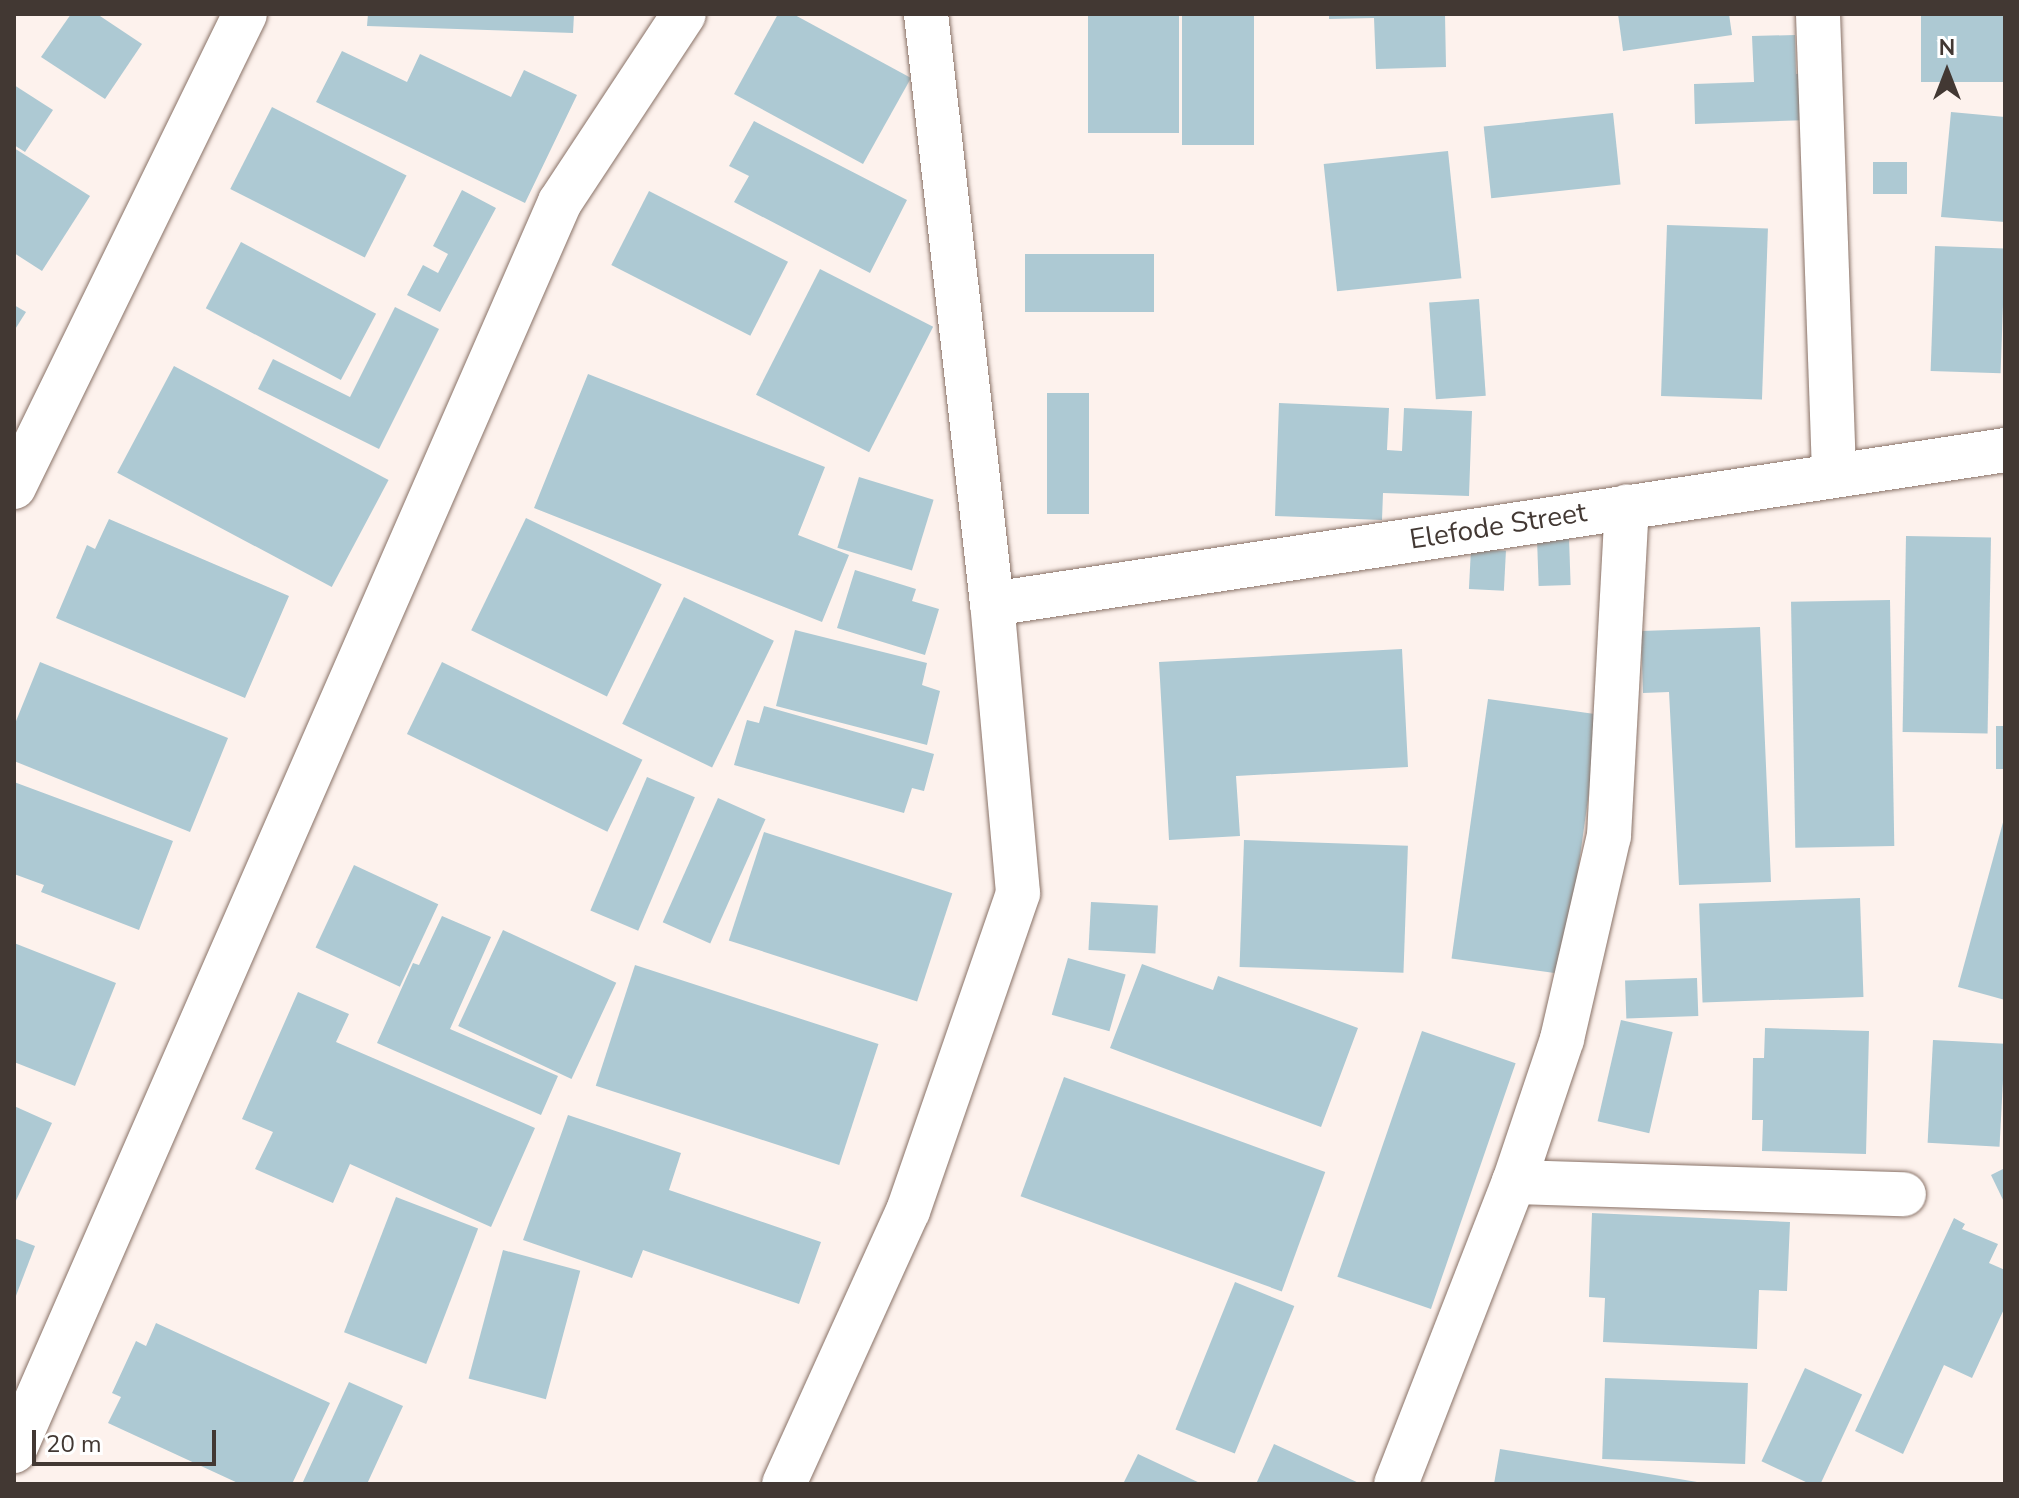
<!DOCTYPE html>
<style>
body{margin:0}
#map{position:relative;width:2019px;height:1498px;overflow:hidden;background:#fdf2ed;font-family:"Nunito Sans",sans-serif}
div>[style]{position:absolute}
.building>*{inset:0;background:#adc9d3;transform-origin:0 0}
.roads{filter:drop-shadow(0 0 2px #897267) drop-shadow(0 0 2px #897267)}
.street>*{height:44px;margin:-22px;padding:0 22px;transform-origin:22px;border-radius:22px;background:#fff}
span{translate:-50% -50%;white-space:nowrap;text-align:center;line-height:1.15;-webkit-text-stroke:6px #fff;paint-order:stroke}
.street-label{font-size:28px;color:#423833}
.frame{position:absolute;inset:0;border:16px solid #423833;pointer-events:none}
.north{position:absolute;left:1907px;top:32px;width:80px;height:80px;-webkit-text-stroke:6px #fff;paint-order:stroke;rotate:0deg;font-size:22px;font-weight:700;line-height:32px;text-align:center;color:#423833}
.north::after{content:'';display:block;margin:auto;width:28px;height:36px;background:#423833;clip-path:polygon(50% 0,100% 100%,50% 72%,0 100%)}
.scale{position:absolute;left:32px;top:1430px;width:184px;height:36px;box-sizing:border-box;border:4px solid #423833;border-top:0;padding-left:10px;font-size:24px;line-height:28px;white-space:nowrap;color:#423833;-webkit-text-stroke:6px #fff;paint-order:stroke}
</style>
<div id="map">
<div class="building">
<div style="clip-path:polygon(71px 14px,97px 14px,142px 44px,105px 99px,41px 57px)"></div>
<div style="clip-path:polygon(368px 14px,574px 14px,573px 33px,367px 26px)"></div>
<div style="clip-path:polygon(778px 14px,793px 14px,911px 78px,863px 164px,734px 94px)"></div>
<div style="left:1088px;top:14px;width:91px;height:119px"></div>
<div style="left:1182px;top:14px;width:72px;height:131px"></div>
<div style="clip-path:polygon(1329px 14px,1445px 14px,1446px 67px,1376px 69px,1374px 18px,1329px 19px)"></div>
<div style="clip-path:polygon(1618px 14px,1729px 14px,1732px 35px,1623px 51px)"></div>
<div style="left:1921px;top:14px;width:84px;height:68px"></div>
<div style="clip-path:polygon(1795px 35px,1796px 74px,1809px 73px,1810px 120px,1695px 124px,1694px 84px,1754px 82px,1752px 36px)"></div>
<div style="clip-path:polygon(342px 51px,407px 82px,420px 54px,511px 97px,524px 70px,577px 95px,525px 203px,316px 102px)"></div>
<div style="clip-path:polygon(14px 85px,53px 110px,25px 152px,14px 145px)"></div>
<div style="left:272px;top:107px;width:151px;height:92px;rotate:27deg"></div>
<div style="clip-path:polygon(1951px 112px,2005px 117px,2005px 222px,1941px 217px)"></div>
<div style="left:1613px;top:113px;width:72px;height:130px;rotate:84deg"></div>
<div style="clip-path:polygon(754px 121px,907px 200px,870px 273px,734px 202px,749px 176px,729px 166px)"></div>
<div style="clip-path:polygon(14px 148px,90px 196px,42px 271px,14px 253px)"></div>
<div style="left:1448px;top:151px;width:128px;height:125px;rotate:84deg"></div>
<div style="left:1873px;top:162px;width:34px;height:32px"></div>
<div style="clip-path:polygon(462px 190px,496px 208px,440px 312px,407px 295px,423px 265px,438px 273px,448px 254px,433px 246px)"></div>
<div style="left:649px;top:191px;width:156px;height:83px;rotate:27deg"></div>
<div style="left:1667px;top:225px;width:101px;height:171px;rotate:2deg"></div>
<div style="left:241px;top:242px;width:153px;height:75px;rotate:28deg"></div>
<div style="left:1935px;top:246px;width:70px;height:125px;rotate:2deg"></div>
<div style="left:1154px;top:254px;width:58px;height:129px;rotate:90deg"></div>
<div style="left:820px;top:269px;width:127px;height:141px;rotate:27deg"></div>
<div style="left:1479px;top:299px;width:97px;height:50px;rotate:86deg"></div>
<div style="clip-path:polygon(14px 305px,26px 312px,14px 331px)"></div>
<div style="clip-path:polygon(395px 307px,439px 329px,379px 449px,258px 389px,273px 359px,350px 397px)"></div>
<div style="left:174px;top:366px;width:243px;height:121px;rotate:28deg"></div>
<div style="clip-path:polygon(588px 374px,825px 467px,798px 535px,849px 555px,822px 622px,534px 508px)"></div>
<div style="left:1047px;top:393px;width:42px;height:121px"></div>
<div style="clip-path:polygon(1279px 403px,1389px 408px,1387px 450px,1402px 451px,1404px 408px,1472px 411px,1469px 496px,1383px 493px,1382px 520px,1275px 516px)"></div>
<div style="left:859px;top:477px;width:78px;height:74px;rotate:17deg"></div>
<div style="left:526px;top:518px;width:151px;height:125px;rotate:26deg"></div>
<div style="clip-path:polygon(109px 519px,289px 596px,245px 698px,56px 618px,87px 545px,95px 549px)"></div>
<div style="left:1906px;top:536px;width:85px;height:196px;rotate:1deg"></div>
<div style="left:1569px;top:538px;width:47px;height:32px;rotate:88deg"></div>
<div style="left:1471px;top:549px;width:35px;height:40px;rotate:3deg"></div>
<div style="clip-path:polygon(855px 570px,916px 589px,912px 601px,939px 609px,925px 655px,837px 628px)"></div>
<div style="left:684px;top:597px;width:100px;height:141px;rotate:26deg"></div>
<div style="left:1890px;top:600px;width:246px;height:99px;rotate:89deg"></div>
<div style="clip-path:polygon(1760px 627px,1771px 882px,1679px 885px,1669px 692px,1643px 693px,1641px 631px)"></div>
<div style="clip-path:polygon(795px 630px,927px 663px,922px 685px,940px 691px,927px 745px,776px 706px)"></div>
<div style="clip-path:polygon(1402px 649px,1408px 767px,1236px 776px,1240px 836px,1169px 840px,1159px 662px)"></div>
<div style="clip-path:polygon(40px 662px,228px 738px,190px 832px,14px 761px,14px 726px)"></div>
<div style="left:442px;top:662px;width:223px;height:80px;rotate:26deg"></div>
<div style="left:1488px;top:699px;width:113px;height:262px;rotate:8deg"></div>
<div style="clip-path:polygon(764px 706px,934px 754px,924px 791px,912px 788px,904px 813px,734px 765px,747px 720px,759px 723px)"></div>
<div style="left:1996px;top:726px;width:9px;height:43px"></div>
<div style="left:647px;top:777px;width:52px;height:145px;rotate:23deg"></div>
<div style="clip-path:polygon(14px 782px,173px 841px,139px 930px,41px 892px,44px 885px,14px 874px)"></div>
<div style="left:718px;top:798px;width:52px;height:136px;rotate:24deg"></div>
<div style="clip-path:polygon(2005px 815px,2005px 1000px,1958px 987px)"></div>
<div style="left:764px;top:832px;width:198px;height:114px;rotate:18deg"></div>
<div style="left:1244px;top:840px;width:164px;height:127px;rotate:2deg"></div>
<div style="left:354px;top:865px;width:93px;height:91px;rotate:25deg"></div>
<div style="left:1860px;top:898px;width:99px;height:161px;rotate:88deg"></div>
<div style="left:1091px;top:902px;width:67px;height:48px;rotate:3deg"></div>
<div style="clip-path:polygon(442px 916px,491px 937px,450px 1029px,558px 1076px,541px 1115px,377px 1043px,413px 963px,419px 965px)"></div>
<div style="left:503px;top:930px;width:125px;height:106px;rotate:25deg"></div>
<div style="clip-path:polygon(14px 943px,116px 983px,75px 1086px,14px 1062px)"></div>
<div style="left:1068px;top:958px;width:60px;height:59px;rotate:16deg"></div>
<div style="clip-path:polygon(1142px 964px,1213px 990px,1218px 976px,1358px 1028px,1321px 1127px,1110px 1048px)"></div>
<div style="left:635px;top:965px;width:256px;height:127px;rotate:18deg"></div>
<div style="left:1697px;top:978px;width:38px;height:72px;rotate:88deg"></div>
<div style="clip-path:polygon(298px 992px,349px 1014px,336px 1042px,535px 1128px,491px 1227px,350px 1164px,333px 1203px,255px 1169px,273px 1132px,242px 1119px)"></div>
<div style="left:1621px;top:1020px;width:53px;height:104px;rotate:13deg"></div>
<div style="clip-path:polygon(1765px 1028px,1869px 1031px,1866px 1154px,1762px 1151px,1763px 1120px,1752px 1120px,1753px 1058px,1764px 1058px)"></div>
<div style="left:1422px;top:1031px;width:99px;height:260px;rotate:19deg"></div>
<div style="left:1933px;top:1040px;width:72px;height:103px;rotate:3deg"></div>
<div style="left:1064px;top:1077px;width:278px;height:127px;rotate:20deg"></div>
<div style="clip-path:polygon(14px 1106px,52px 1123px,14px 1205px)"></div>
<div style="clip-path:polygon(568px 1115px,681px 1153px,669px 1190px,821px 1242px,799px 1304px,643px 1250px,632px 1278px,523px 1240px)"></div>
<div style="clip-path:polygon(2005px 1168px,2005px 1204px,1991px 1175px)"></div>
<div style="left:396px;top:1197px;width:88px;height:145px;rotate:21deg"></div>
<div style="clip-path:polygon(1592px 1213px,1790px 1222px,1787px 1291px,1759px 1290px,1757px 1349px,1603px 1342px,1605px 1298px,1589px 1297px)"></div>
<div style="clip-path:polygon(1954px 1218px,1965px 1224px,1962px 1229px,1998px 1244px,1989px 1263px,2005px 1270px,2005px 1307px,1972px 1378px,1944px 1365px,1903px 1454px,1855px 1431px)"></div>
<div style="clip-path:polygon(14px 1238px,35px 1246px,14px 1301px)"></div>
<div style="left:503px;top:1250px;width:80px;height:133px;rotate:15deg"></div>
<div style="left:1235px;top:1282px;width:64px;height:159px;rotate:22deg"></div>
<div style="clip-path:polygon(156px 1323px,330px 1403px,292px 1484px,240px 1484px,108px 1423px,121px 1397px,112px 1393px,136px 1341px,146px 1346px)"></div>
<div style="left:1805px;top:1368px;width:63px;height:103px;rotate:25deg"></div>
<div style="left:1605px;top:1378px;width:143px;height:81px;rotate:2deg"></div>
<div style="clip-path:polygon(349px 1382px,403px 1406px,367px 1484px,302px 1484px)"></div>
<div style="clip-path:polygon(1274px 1444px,1361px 1484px,1256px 1484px)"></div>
<div style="clip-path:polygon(1500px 1449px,1697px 1482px,1697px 1484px,1494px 1484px)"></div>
<div style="clip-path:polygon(1138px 1454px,1202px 1484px,1123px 1484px)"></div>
</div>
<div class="roads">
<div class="street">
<div style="left:1818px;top:14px;width:458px;rotate:88deg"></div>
<div style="left:14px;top:487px;width:526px;rotate:-63.97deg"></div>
<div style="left:992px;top:604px;width:1025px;rotate:-8.64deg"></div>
<div style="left:1514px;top:1182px;width:390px;rotate:1.8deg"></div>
<div style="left:14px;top:1451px;width:1363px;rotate:-66.39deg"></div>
<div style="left:560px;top:202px;width:225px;rotate:-56.6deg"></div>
<div style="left:784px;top:1484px;width:300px;rotate:-65.6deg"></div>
<div style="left:908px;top:1211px;width:336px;rotate:-70.9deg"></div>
<div style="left:1018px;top:893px;width:290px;rotate:-95.1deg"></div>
<div style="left:992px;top:604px;width:594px;rotate:-96.38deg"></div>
<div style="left:1396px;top:1484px;width:324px;rotate:-68.7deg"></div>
<div style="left:1514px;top:1182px;width:151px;rotate:-71.4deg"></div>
<div style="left:1562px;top:1039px;width:208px;rotate:-77deg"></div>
<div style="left:1609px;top:836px;width:330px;rotate:-86.9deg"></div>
</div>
</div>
<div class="street-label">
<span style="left:1498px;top:526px;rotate:-9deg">Elefode Street</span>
</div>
<div class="frame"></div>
<div class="north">N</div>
<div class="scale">20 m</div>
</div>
